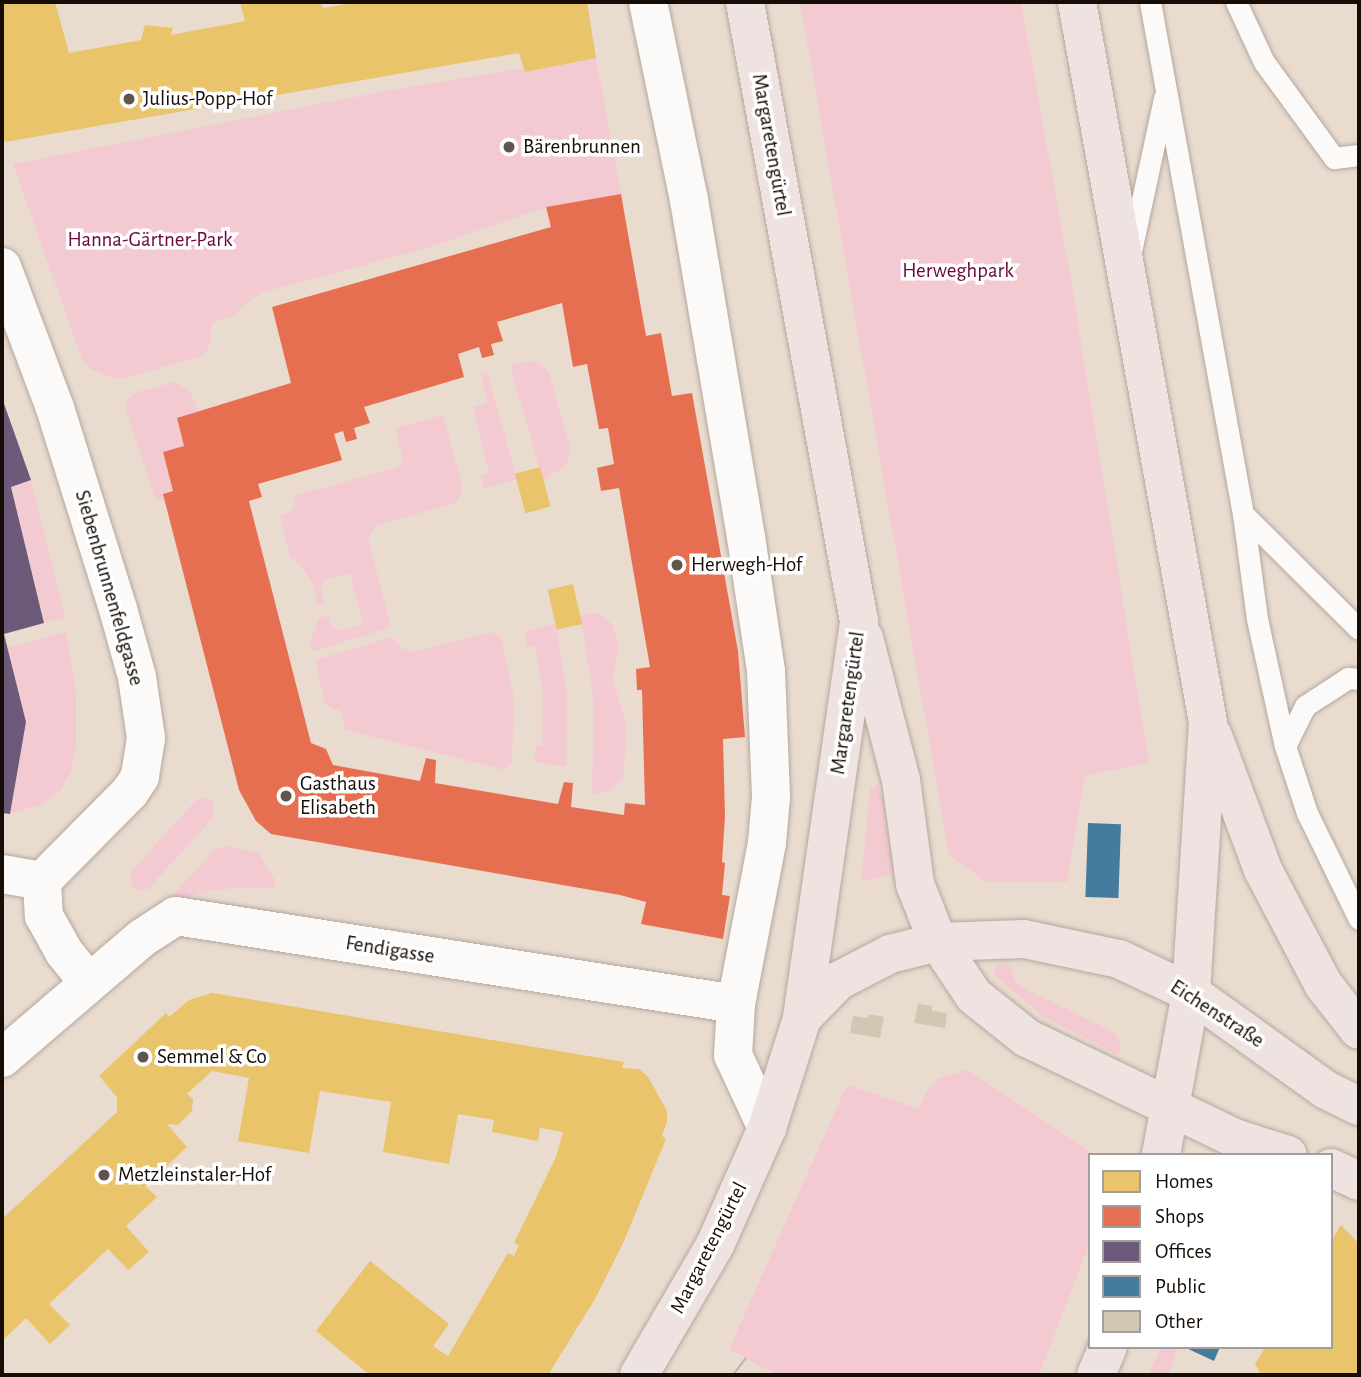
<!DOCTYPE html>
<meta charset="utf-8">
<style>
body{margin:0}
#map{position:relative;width:1361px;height:1377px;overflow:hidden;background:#eadbcf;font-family:"Alegreya Sans",sans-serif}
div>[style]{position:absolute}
.green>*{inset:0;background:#f4cad2;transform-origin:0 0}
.homes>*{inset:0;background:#e9c46a;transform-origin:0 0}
.shops>*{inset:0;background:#e76f51}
.offices>*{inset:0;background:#6d597a}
.public>*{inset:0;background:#457b9d;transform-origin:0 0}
.building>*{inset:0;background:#d2c7b2}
.roads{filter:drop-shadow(0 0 2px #b4a89f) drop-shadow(0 0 2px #b4a89f)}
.lane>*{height:21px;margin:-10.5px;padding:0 10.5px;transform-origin:10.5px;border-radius:10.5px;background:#fcfaf8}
.street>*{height:38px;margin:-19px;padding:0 19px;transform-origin:19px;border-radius:19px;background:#fcfaf8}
.primary>*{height:38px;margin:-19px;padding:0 19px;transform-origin:19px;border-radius:19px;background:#eee3e0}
.tram>*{height:2px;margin:-1px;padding:0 1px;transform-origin:1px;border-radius:1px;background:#b4b1af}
.dots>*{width:19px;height:19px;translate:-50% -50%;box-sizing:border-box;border:4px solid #fff;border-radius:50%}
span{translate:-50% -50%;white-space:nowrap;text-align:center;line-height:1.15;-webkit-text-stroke:7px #fff;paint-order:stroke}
.poi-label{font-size:21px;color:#160d06}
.left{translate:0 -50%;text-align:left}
.street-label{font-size:21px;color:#160d06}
.park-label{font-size:21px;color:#6b063e}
.frame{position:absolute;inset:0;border:4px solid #160d06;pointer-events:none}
.legend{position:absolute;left:1088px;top:1153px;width:245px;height:196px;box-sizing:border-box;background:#fff;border:2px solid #a29e9b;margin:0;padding:9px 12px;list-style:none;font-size:21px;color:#160d06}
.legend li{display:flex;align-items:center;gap:14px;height:35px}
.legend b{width:35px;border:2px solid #a29e9b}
</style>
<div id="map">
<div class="green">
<div style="clip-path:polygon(800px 2px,1021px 2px,1070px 274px,1149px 762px,1085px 776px,1067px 882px,986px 882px,949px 855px)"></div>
<div style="clip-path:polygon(596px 58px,621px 194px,547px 207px,427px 248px,261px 293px,242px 306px,236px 315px,214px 322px,211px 328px,212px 339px,207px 350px,199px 357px,125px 378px,112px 378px,90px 369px,82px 359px,13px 164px,385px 91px,523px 68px,525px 72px)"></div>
<div style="clip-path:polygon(529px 361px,540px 364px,549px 373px,570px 447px,569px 459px,563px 468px,543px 480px,510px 366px)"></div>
<div style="clip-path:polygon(487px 372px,517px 479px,483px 489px,481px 476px,489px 473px,473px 407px,488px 402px,481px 374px)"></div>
<div style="clip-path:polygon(175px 382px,190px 390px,198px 411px,177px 418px,184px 446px,163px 453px,173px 491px,165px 502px,160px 501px,156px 499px,126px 409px,128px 399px,137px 392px)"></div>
<div style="clip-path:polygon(443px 415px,463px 488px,460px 496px,455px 503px,375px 526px,368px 539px,391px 627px,312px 652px,310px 642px,319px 618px,328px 616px,331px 627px,340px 631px,363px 624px,350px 573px,325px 579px,321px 586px,325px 603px,318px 604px,313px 584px,303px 568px,290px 557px,280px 516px,290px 513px,295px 505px,294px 496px,398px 467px,403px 460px,395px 428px)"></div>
<div style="left:31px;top:480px;width:142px;height:21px;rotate:76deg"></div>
<div style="clip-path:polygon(599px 613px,613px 625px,618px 645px,613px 681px,626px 721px,624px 776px,611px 791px,592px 794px,594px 701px,580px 615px)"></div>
<div style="clip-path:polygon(556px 623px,567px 694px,566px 767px,534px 762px,536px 745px,542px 746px,543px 695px,535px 647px,527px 647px,524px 632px)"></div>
<div style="clip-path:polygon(66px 632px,76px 694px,76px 746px,71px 772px,60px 791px,43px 804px,10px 814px,26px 722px,8px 648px)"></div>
<div style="clip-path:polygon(493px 632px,501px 637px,514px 698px,512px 762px,504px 770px,345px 730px,341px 712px,325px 704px,315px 660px,392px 637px,401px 648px,414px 652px)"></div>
<div style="clip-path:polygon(877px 785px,883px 799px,894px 873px,861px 882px,870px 789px)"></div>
<div style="clip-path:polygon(206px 798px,214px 802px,213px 818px,148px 889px,140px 891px,133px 888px,130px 873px,196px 800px)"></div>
<div style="clip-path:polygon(227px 846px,258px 853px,276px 882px,274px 888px,217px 889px,174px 900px,175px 893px,215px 849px)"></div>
<div style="clip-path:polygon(999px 964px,1009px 965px,1016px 982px,1028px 990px,1115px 1033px,1121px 1046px,1118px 1055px,1044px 1017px,996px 977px,993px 971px)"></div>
<div style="clip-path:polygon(967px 1070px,1095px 1155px,1090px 1155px,1090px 1242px,1039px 1375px,777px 1375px,729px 1349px,847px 1085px,919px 1109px,927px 1091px,938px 1078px)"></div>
<div style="clip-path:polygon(1161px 1347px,1179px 1347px,1168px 1375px,1148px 1375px)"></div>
</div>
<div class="homes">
<div style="clip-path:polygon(2px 2px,55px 2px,69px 53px,141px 40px,145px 25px,173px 28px,171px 35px,245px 21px,240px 2px,321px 2px,323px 8px,357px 2px,587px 2px,596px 58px,525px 72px,519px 53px,5px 142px,2px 132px)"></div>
<div style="left:540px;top:467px;width:41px;height:26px;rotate:75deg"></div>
<div style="left:573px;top:584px;width:41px;height:26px;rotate:77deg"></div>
<div style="clip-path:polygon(212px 993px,624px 1062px,622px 1068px,639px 1069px,648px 1077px,667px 1111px,667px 1122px,662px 1136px,666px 1139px,624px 1241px,595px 1299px,548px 1375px,370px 1375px,316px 1331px,370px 1261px,449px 1324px,433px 1346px,448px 1356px,508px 1253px,514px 1256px,519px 1245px,514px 1243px,556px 1157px,563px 1132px,540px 1128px,538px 1141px,492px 1132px,494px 1120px,458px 1114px,449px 1164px,383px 1152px,391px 1102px,320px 1091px,309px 1153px,238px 1141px,249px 1078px,212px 1071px,187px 1094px,193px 1099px,192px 1111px,178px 1125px,167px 1124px,187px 1147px,145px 1186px,157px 1197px,126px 1226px,149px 1252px,128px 1270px,108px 1249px,49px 1304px,70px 1325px,50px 1344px,26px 1318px,2px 1341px,2px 1219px,117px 1112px,117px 1097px,99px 1076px,166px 1013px,169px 1017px,189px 1000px)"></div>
<div style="clip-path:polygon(1341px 1225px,1359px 1244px,1359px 1375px,1261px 1375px,1255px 1364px,1265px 1347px,1331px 1347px,1331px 1241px)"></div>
</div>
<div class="shops">
<div style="clip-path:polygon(evenodd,621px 194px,646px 336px,661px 333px,672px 396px,692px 393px,738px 651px,745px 737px,723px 739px,725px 816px,722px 862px,725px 863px,722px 895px,730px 896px,723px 939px,641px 924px,646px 902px,620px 895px,271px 834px,256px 821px,239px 790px,163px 494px,173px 491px,163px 452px,184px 446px,177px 418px,291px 383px,272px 307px,551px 227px,546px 207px,621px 194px,562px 303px,573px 367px,587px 364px,599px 429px,608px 428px,614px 464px,597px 468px,601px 491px,619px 488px,650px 667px,636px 669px,637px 690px,642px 690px,645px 805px,625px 803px,624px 815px,571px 807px,573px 783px,564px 782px,558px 804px,435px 783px,436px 760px,426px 758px,420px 781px,333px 765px,326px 749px,311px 743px,249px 501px,262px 497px,258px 484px,342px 460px,334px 434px,343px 431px,346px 442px,357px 439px,354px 428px,370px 423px,364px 407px,464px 377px,458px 354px,479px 347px,482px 358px,494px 355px,491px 344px,503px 341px,497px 322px,562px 303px)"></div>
</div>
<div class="offices">
<div style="clip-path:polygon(2px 398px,31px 480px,11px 487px,44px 623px,4px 634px,26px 722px,10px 814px,2px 813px)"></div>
</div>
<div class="public">
<div style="left:1088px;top:823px;width:33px;height:74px;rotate:2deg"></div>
<div style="clip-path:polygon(1184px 1347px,1220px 1347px,1214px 1361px)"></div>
</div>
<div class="building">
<div style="clip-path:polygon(918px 1004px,932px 1006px,932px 1011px,947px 1013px,945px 1028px,914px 1023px)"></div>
<div style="clip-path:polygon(869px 1014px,884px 1017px,880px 1038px,850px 1033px,853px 1016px,868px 1018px)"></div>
</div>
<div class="roads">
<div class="lane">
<div style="left:1150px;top:2px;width:520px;rotate:79.71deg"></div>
<div style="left:1243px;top:514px;width:106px;rotate:82.4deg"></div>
<div style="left:1257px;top:619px;width:130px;rotate:77.6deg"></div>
<div style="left:1285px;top:746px;width:71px;rotate:71.8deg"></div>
<div style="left:1307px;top:813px;width:118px;rotate:63.9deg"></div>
<div style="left:1236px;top:2px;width:66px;rotate:65deg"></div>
<div style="left:1264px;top:62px;width:119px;rotate:53.9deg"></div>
<div style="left:1334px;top:158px;width:25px;rotate:-7deg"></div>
<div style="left:1131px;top:251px;width:157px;rotate:-77.8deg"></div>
<div style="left:1243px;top:514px;width:163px;rotate:44.8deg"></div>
<div style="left:1285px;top:746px;width:45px;rotate:-63.4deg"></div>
<div style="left:1305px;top:706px;width:51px;rotate:-33.1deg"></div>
<div style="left:1348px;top:678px;width:11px;rotate:5deg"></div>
</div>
<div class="street">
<div style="left:648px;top:2px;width:202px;rotate:78.3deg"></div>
<div style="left:689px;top:200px;width:342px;rotate:80.4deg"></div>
<div style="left:746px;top:537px;width:135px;rotate:81.5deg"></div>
<div style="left:766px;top:671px;width:126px;rotate:87.7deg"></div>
<div style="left:771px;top:797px;width:46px;rotate:95deg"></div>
<div style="left:767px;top:843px;width:164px;rotate:100.9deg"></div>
<div style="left:736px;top:1004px;width:51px;rotate:93.4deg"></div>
<div style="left:733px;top:1055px;width:81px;rotate:65deg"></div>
<div style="left:2px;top:267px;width:151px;rotate:69.4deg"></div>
<div style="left:55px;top:408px;width:211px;rotate:72.6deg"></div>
<div style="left:118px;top:609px;width:71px;rotate:74.4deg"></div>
<div style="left:137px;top:677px;width:62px;rotate:81.6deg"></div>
<div style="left:146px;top:738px;width:39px;rotate:99deg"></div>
<div style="left:140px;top:777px;width:18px;rotate:124deg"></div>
<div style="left:130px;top:792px;width:125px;rotate:134.7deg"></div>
<div style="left:2px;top:874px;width:41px;rotate:9.9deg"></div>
<div style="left:42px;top:881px;width:35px;rotate:87deg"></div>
<div style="left:44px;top:916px;width:41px;rotate:60.9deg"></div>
<div style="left:64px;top:952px;width:38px;rotate:51deg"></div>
<div style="left:2px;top:1058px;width:184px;rotate:-40.6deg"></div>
<div style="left:142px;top:938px;width:40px;rotate:-32.9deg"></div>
<div style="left:176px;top:916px;width:567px;rotate:8.93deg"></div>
</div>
<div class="primary">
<div style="left:1077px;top:2px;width:732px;rotate:79.69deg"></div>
<div style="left:1208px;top:722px;width:272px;rotate:93.6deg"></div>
<div style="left:1191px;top:993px;width:165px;rotate:100.5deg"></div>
<div style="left:864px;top:638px;width:147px;rotate:75.4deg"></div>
<div style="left:901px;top:780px;width:105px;rotate:82.3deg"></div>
<div style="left:915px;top:884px;width:62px;rotate:68.4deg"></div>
<div style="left:938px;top:942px;width:65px;rotate:56.3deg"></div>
<div style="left:974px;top:996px;width:68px;rotate:38.4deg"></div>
<div style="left:1027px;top:1038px;width:233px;rotate:25.7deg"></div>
<div style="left:1237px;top:1139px;width:53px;rotate:17.4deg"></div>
<div style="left:1213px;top:736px;width:143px;rotate:69.5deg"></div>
<div style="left:1263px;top:870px;width:129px;rotate:62.2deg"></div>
<div style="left:1323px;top:984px;width:58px;rotate:52deg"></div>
<div style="left:802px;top:1018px;width:52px;rotate:-45.8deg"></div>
<div style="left:838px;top:981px;width:59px;rotate:-27.4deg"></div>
<div style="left:890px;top:954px;width:49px;rotate:-14deg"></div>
<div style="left:938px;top:942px;width:86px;rotate:-2deg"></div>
<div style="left:1024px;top:939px;width:97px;rotate:11.9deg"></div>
<div style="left:1119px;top:959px;width:80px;rotate:25.3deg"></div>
<div style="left:1191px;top:993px;width:166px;rotate:35.7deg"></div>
<div style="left:1326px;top:1090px;width:37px;rotate:26deg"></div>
<div style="left:1331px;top:1168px;width:31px;rotate:25deg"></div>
<div style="left:639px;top:1375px;width:151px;rotate:-59.7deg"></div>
<div style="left:715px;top:1245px;width:128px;rotate:-66deg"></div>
<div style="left:767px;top:1128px;width:115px;rotate:-72.3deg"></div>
<div style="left:802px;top:1018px;width:401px;rotate:-81.8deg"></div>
<div style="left:859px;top:621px;width:629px;rotate:-100.44deg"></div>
<div style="left:1096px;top:1375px;width:30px;rotate:-67deg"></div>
</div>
</div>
<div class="tram">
<div style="left:733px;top:1375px;width:21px;rotate:-53deg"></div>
</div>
<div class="dots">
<div style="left:129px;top:99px;background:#60554c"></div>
<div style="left:509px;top:147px;background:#60554c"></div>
<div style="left:677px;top:565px;background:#60554c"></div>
<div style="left:286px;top:796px;background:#60554c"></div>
<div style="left:143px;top:1057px;background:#60554c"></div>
<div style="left:104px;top:1175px;background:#60554c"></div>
</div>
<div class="poi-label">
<span class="left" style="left:143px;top:99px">Julius-Popp-Hof</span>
<span class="left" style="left:523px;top:147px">Bärenbrunnen</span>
<span class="left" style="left:691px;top:565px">Herwegh-Hof</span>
<span class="left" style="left:300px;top:796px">Gasthaus<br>Elisabeth</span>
<span class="left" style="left:157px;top:1057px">Semmel &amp; Co</span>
<span class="left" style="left:118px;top:1175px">Metzleinstaler-Hof</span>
</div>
<div class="street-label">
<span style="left:771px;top:145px;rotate:80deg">Margaretengürtel</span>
<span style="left:109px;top:588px;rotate:74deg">Siebenbrunnenfeldgasse</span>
<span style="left:848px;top:703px;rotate:-82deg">Margaretengürtel</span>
<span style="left:390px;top:950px;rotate:9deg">Fendigasse</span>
<span style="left:1217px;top:1014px;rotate:33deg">Eichenstraße</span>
<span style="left:709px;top:1248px;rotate:-63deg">Margaretengürtel</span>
</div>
<div class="park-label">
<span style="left:150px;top:240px">Hanna-Gärtner-Park</span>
<span style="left:958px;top:271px">Herweghpark</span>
</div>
<div class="frame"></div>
<ul class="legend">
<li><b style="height:19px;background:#e9c46a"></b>Homes</li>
<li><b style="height:19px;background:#e76f51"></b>Shops</li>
<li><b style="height:19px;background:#6d597a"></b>Offices</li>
<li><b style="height:19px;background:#457b9d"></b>Public</li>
<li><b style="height:19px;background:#d2c7b2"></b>Other</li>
</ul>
</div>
